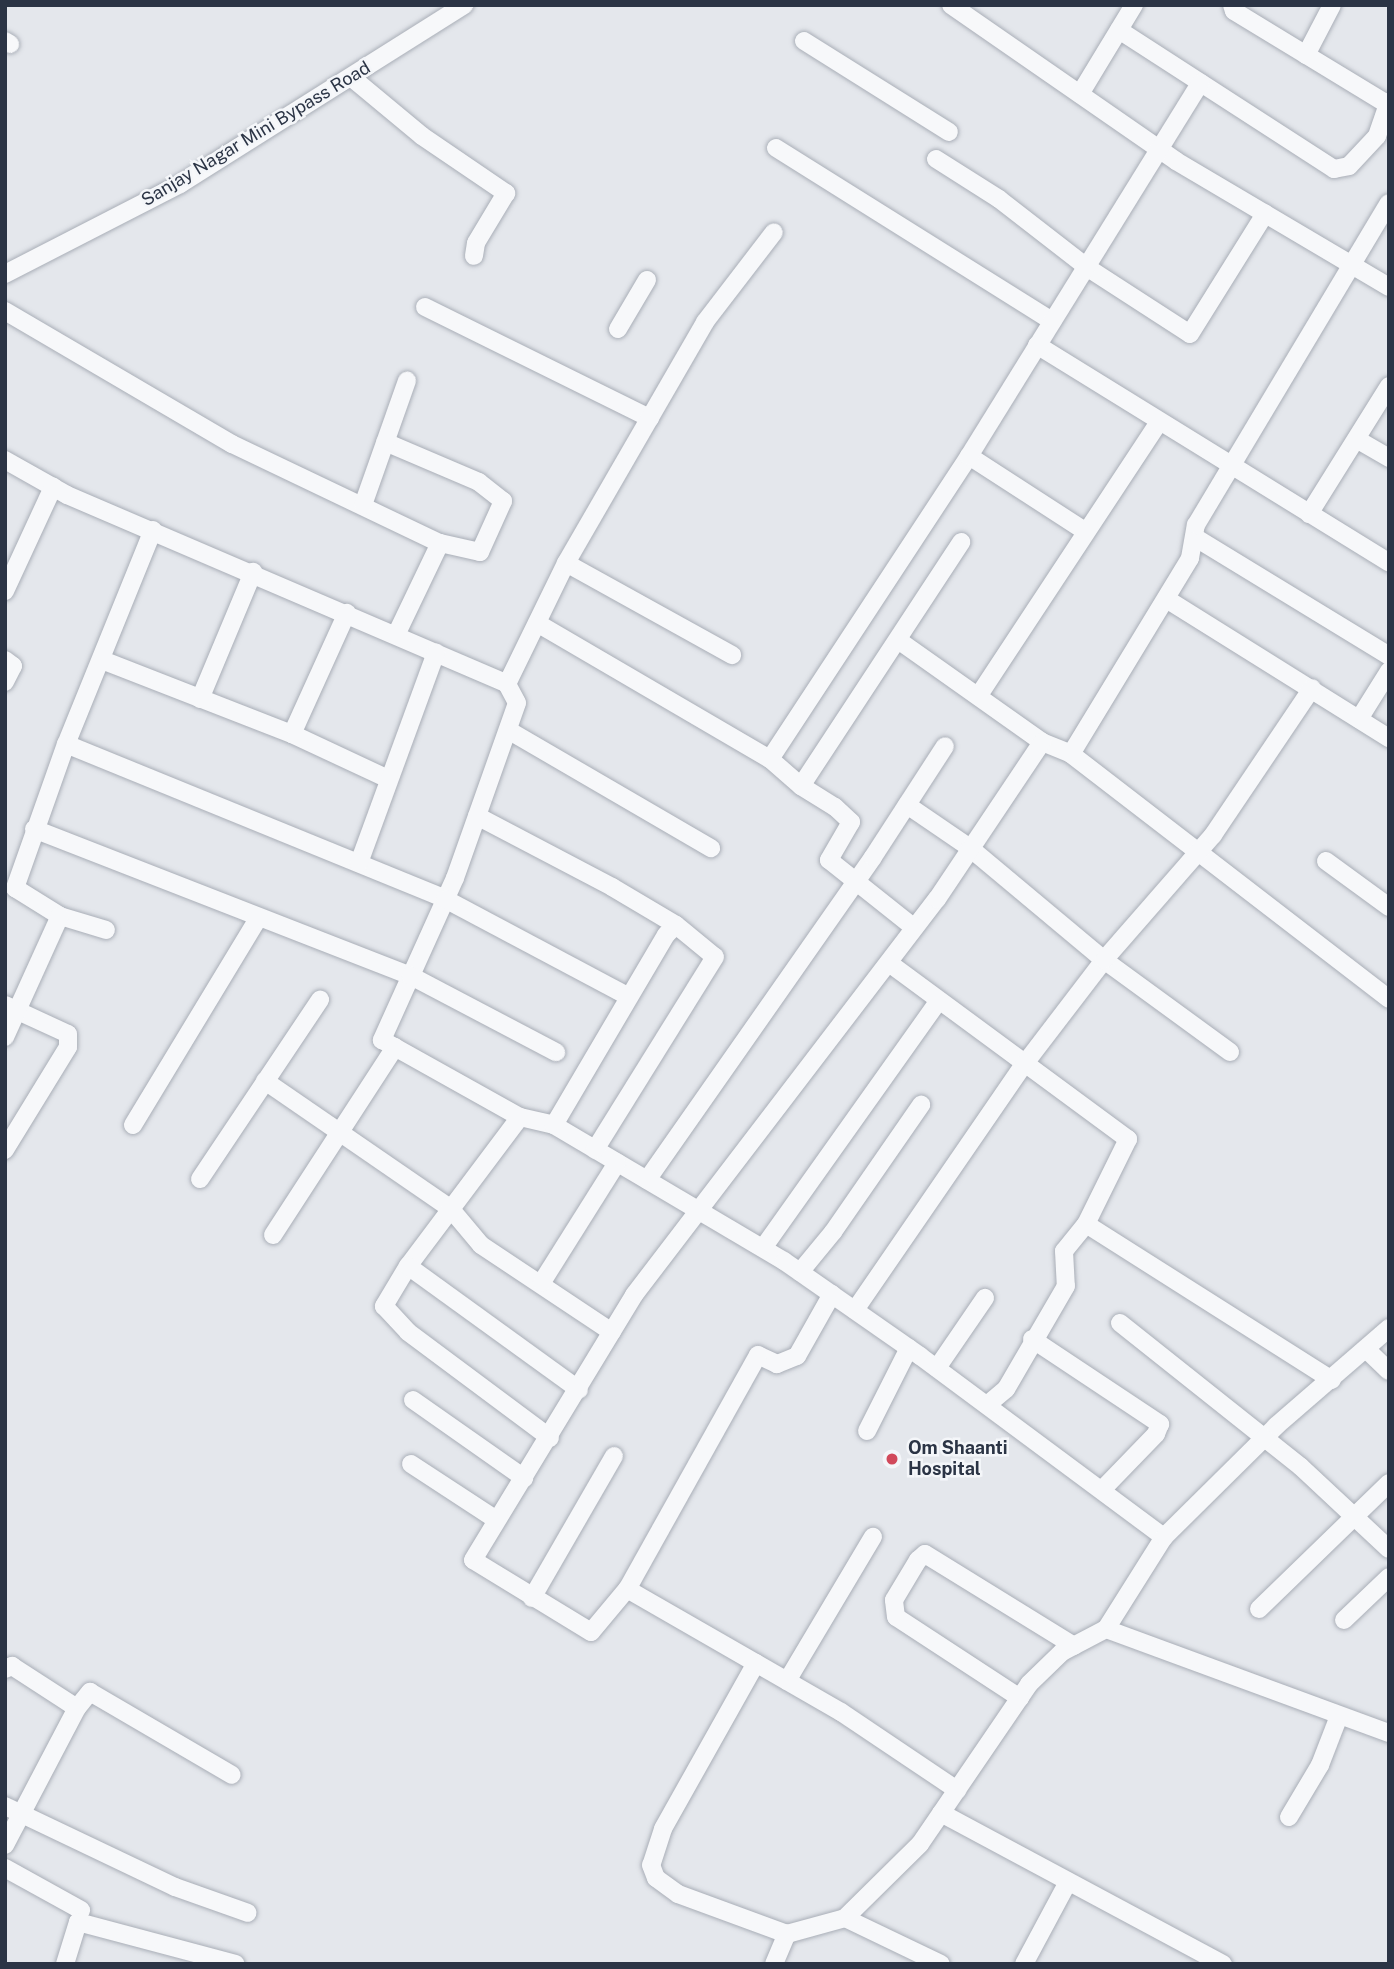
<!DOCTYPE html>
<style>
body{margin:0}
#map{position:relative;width:1394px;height:1969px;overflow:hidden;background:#e4e7ec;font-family:"Public Sans",sans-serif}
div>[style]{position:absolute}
.roads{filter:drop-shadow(0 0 2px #a9aeb7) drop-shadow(0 0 2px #a9aeb7)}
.minor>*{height:18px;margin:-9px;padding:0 9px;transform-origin:9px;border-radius:9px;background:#f7f8fa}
.dots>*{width:19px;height:19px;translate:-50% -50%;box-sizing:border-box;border:4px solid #f4f6f9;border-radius:50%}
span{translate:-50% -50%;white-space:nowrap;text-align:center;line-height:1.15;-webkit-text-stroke:5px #f4f6f9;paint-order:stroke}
.street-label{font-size:18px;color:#2b3445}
.poi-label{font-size:18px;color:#2b3445;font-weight:700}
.left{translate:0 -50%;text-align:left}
.frame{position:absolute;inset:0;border:7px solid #2b3445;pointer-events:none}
</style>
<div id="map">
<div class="roads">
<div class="minor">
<div style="left:951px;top:5px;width:274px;rotate:34.7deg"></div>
<div style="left:1176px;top:161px;width:247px;rotate:30.6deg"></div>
<div style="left:1232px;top:5px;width:6px;rotate:72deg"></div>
<div style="left:1234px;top:11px;width:179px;rotate:31.3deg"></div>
<div style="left:1119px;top:30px;width:256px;rotate:32.9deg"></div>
<div style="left:1334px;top:169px;width:15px;rotate:-11deg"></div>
<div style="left:1349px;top:166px;width:41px;rotate:-47deg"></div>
<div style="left:1377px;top:136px;width:36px;rotate:-71deg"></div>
<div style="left:5px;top:41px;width:6px;rotate:31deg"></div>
<div style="left:804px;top:41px;width:171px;rotate:32.1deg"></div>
<div style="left:1306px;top:55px;width:56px;rotate:-62.5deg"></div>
<div style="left:351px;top:77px;width:92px;rotate:39.7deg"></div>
<div style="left:422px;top:136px;width:102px;rotate:34.2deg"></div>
<div style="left:506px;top:193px;width:58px;rotate:121deg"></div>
<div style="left:476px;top:243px;width:13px;rotate:99deg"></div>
<div style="left:1080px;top:94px;width:104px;rotate:-58.8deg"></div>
<div style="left:776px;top:148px;width:326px;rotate:32.1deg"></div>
<div style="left:936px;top:159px;width:75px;rotate:32.4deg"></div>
<div style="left:999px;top:199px;width:113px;rotate:37.8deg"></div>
<div style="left:1088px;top:268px;width:121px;rotate:32.9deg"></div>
<div style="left:1190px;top:334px;width:142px;rotate:-58deg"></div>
<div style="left:5px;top:274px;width:197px;rotate:-27.2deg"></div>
<div style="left:180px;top:184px;width:336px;rotate:-32.2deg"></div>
<div style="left:425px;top:307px;width:251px;rotate:26.3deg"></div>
<div style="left:5px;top:311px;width:263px;rotate:30.4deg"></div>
<div style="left:232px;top:444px;width:230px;rotate:25.5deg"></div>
<div style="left:440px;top:543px;width:41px;rotate:12.7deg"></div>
<div style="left:480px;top:552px;width:56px;rotate:-65.7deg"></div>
<div style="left:503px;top:501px;width:31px;rotate:-142deg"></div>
<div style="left:479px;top:482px;width:102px;rotate:-156.9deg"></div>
<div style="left:618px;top:329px;width:57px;rotate:-59.4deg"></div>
<div style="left:1037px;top:345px;width:414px;rotate:31.7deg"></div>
<div style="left:1358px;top:440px;width:36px;rotate:30deg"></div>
<div style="left:969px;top:456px;width:138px;rotate:32.9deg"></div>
<div style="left:5px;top:460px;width:71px;rotate:29.4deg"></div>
<div style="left:67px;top:495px;width:479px;rotate:23.2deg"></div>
<div style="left:507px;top:684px;width:21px;rotate:62deg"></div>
<div style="left:517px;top:703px;width:186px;rotate:109.5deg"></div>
<div style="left:455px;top:878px;width:178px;rotate:114.3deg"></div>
<div style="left:382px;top:1040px;width:158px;rotate:29.2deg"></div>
<div style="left:520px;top:1117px;width:35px;rotate:13deg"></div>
<div style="left:554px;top:1125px;width:267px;rotate:30.6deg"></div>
<div style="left:784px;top:1261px;width:166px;rotate:34.9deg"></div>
<div style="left:920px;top:1356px;width:304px;rotate:36.6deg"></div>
<div style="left:363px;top:505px;width:132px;rotate:-70.5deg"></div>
<div style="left:1309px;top:514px;width:151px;rotate:-58deg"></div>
<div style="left:153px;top:530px;width:231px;rotate:112.1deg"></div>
<div style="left:66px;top:744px;width:409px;rotate:22.2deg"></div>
<div style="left:445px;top:899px;width:208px;rotate:28deg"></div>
<div style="left:1196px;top:538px;width:226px;rotate:31.4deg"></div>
<div style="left:566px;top:563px;width:190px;rotate:29deg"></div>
<div style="left:5px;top:591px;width:115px;rotate:-65.2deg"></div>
<div style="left:1168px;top:600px;width:261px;rotate:32deg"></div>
<div style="left:537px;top:623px;width:270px;rotate:30.3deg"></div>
<div style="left:770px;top:759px;width:41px;rotate:41.1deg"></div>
<div style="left:801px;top:786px;width:40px;rotate:32deg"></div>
<div style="left:835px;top:807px;width:22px;rotate:43deg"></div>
<div style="left:851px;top:822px;width:44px;rotate:120.1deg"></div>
<div style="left:829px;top:860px;width:106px;rotate:38.5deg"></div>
<div style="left:396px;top:635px;width:102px;rotate:-64.4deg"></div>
<div style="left:898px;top:640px;width:176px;rotate:35.3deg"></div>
<div style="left:1042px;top:742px;width:31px;rotate:22deg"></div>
<div style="left:1071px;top:754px;width:401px;rotate:37.6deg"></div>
<div style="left:5px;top:660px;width:10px;rotate:37deg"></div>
<div style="left:13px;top:666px;width:18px;rotate:117deg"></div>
<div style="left:102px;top:660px;width:204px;rotate:21.3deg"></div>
<div style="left:292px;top:734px;width:106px;rotate:25.1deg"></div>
<div style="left:507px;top:684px;width:135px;rotate:-64deg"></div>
<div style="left:566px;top:563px;width:278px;rotate:-60deg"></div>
<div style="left:705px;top:322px;width:113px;rotate:-52.5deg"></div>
<div style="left:979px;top:695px;width:327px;rotate:-56.6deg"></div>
<div style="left:200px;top:699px;width:138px;rotate:-67.3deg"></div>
<div style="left:1359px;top:719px;width:57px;rotate:-58deg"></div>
<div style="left:508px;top:730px;width:235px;rotate:30.2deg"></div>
<div style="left:292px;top:734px;width:133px;rotate:-65.6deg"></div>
<div style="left:66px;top:744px;width:153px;rotate:109.5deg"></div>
<div style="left:15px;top:888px;width:53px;rotate:31.9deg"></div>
<div style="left:60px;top:916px;width:48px;rotate:16.9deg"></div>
<div style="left:1071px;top:754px;width:229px;rotate:-58.7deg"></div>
<div style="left:1190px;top:558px;width:34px;rotate:-80deg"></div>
<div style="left:1196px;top:525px;width:375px;rotate:-59.1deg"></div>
<div style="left:770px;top:759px;width:363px;rotate:-56.7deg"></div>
<div style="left:969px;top:456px;width:439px;rotate:-58.2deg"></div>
<div style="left:801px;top:786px;width:292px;rotate:-56.7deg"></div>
<div style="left:907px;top:805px;width:76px;rotate:34.3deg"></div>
<div style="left:970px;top:848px;width:175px;rotate:39.9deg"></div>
<div style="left:1104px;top:960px;width:156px;rotate:36.1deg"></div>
<div style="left:477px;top:816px;width:153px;rotate:27.7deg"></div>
<div style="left:612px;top:887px;width:74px;rotate:30.7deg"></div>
<div style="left:676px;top:925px;width:50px;rotate:39.4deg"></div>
<div style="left:715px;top:957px;width:227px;rotate:121.9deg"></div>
<div style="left:34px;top:829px;width:405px;rotate:21.3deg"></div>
<div style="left:411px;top:976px;width:164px;rotate:27.7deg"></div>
<div style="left:1326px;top:861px;width:78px;rotate:36.1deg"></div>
<div style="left:359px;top:863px;width:224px;rotate:-69.9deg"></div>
<div style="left:889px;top:963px;width:297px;rotate:36.4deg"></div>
<div style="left:1128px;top:1139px;width:95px;rotate:116.3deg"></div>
<div style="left:1086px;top:1224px;width:35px;rotate:129deg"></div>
<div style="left:1064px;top:1251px;width:35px;rotate:87deg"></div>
<div style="left:1066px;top:1286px;width:119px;rotate:120.2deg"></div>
<div style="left:1006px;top:1389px;width:25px;rotate:140deg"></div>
<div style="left:5px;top:1005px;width:69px;rotate:24.7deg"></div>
<div style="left:68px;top:1034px;width:13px;rotate:90deg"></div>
<div style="left:68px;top:1047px;width:121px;rotate:121.5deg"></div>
<div style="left:5px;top:1037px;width:133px;rotate:-65.6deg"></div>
<div style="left:265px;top:1081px;width:224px;rotate:34.5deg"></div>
<div style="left:450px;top:1208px;width:48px;rotate:50deg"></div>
<div style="left:481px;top:1245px;width:157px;rotate:33.6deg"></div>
<div style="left:520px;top:1117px;width:186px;rotate:126.9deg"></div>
<div style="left:408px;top:1266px;width:47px;rotate:121deg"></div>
<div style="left:384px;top:1306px;width:35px;rotate:47deg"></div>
<div style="left:408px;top:1332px;width:177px;rotate:36.7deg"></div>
<div style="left:133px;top:1125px;width:243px;rotate:-58.8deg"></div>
<div style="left:554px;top:1125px;width:221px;rotate:-59.5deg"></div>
<div style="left:666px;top:935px;width:14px;rotate:-45deg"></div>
<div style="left:200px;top:1179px;width:216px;rotate:-56.2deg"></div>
<div style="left:647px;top:1180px;width:394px;rotate:-55deg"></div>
<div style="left:873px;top:857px;width:132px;rotate:-57deg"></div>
<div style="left:1086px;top:1224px;width:291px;rotate:32.4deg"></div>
<div style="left:273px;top:1235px;width:224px;rotate:-57deg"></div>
<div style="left:763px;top:1248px;width:301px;rotate:-54.6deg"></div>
<div style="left:408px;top:1266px;width:211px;rotate:35.9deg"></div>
<div style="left:800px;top:1272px;width:52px;rotate:-50.5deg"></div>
<div style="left:833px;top:1232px;width:155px;rotate:-55.3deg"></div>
<div style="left:542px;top:1282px;width:141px;rotate:-57.8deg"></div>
<div style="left:832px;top:1294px;width:71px;rotate:119.4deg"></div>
<div style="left:797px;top:1356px;width:22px;rotate:158deg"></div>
<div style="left:777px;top:1364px;width:21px;rotate:-155deg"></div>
<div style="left:758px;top:1355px;width:268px;rotate:119.2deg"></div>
<div style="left:627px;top:1589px;width:56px;rotate:129.9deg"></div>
<div style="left:591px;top:1632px;width:138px;rotate:-148.6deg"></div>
<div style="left:473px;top:1560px;width:310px;rotate:-58.7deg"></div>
<div style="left:634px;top:1295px;width:499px;rotate:-52.6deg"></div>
<div style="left:937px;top:899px;width:189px;rotate:-56.2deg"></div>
<div style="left:855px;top:1310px;width:296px;rotate:-55.5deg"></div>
<div style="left:1023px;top:1066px;width:133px;rotate:-52.6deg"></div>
<div style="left:1104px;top:960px;width:166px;rotate:-48.9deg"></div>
<div style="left:1213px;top:835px;width:177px;rotate:-56deg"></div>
<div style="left:1120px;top:1323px;width:231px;rotate:38.5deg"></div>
<div style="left:1301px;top:1467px;width:120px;rotate:43deg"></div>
<div style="left:1032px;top:1339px;width:154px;rotate:33.6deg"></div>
<div style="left:1160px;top:1424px;width:11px;rotate:112deg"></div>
<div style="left:1156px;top:1434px;width:78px;rotate:134deg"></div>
<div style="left:1367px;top:1350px;width:30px;rotate:44deg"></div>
<div style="left:937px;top:1368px;width:85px;rotate:-55.6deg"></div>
<div style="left:413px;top:1400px;width:136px;rotate:35.1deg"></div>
<div style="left:867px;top:1431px;width:93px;rotate:-63.2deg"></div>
<div style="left:411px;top:1464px;width:100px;rotate:33.2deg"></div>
<div style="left:627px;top:1589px;width:247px;rotate:29.9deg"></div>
<div style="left:841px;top:1712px;width:140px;rotate:33.9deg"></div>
<div style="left:532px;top:1598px;width:164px;rotate:-60deg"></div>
<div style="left:1259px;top:1609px;width:181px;rotate:-44.1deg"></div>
<div style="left:1344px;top:1620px;width:62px;rotate:-43.7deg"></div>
<div style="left:1106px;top:1629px;width:302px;rotate:20.2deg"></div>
<div style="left:756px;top:1663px;width:190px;rotate:119.3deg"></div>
<div style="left:663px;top:1829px;width:38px;rotate:108deg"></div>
<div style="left:651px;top:1865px;width:14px;rotate:69deg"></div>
<div style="left:656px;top:1878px;width:27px;rotate:36deg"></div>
<div style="left:678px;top:1894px;width:116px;rotate:20.2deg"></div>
<div style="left:5px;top:1669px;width:8px;rotate:-23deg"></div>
<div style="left:12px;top:1666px;width:77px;rotate:32.9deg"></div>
<div style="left:787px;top:1681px;width:168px;rotate:-59.2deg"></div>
<div style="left:1020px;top:1698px;width:148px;rotate:-146.8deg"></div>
<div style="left:896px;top:1617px;width:17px;rotate:-97deg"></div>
<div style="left:894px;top:1600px;width:47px;rotate:-59deg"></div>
<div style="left:918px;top:1560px;width:9px;rotate:-41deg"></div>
<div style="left:925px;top:1554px;width:175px;rotate:31.7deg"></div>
<div style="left:5px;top:1806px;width:188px;rotate:25.5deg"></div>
<div style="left:175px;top:1887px;width:77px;rotate:19.6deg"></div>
<div style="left:941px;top:1813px;width:320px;rotate:28.2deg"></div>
<div style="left:1289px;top:1817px;width:61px;rotate:-59.2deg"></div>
<div style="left:1320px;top:1765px;width:53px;rotate:-68.8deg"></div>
<div style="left:5px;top:1845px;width:155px;rotate:-62.3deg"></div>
<div style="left:77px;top:1708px;width:21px;rotate:-51deg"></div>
<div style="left:90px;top:1692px;width:164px;rotate:30.3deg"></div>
<div style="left:5px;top:1868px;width:87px;rotate:28.9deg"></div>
<div style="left:845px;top:1918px;width:106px;rotate:25.6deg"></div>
<div style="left:65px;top:1964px;width:44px;rotate:-72.8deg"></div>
<div style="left:78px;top:1922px;width:163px;rotate:14.9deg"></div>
<div style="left:774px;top:1964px;width:33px;rotate:-67deg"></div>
<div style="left:787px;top:1934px;width:60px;rotate:-15.4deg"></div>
<div style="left:845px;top:1918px;width:105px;rotate:-44.6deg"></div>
<div style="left:920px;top:1844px;width:194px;rotate:-55.7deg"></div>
<div style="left:1029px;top:1684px;width:46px;rotate:-44.1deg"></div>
<div style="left:1062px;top:1652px;width:50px;rotate:-27.6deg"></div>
<div style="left:1106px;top:1629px;width:109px;rotate:-57.8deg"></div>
<div style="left:1164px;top:1537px;width:158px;rotate:-44.7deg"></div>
<div style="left:1276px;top:1426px;width:150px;rotate:-40.9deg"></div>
<div style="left:1024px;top:1964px;width:93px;rotate:-61.8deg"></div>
</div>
</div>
<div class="dots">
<div style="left:892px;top:1459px;background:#d1495b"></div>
</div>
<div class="street-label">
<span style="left:256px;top:134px;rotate:-31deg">Sanjay Nagar Mini Bypass Road</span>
</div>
<div class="poi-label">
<span class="left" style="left:908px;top:1459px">Om Shaanti<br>Hospital</span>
</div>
<div class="frame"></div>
</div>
